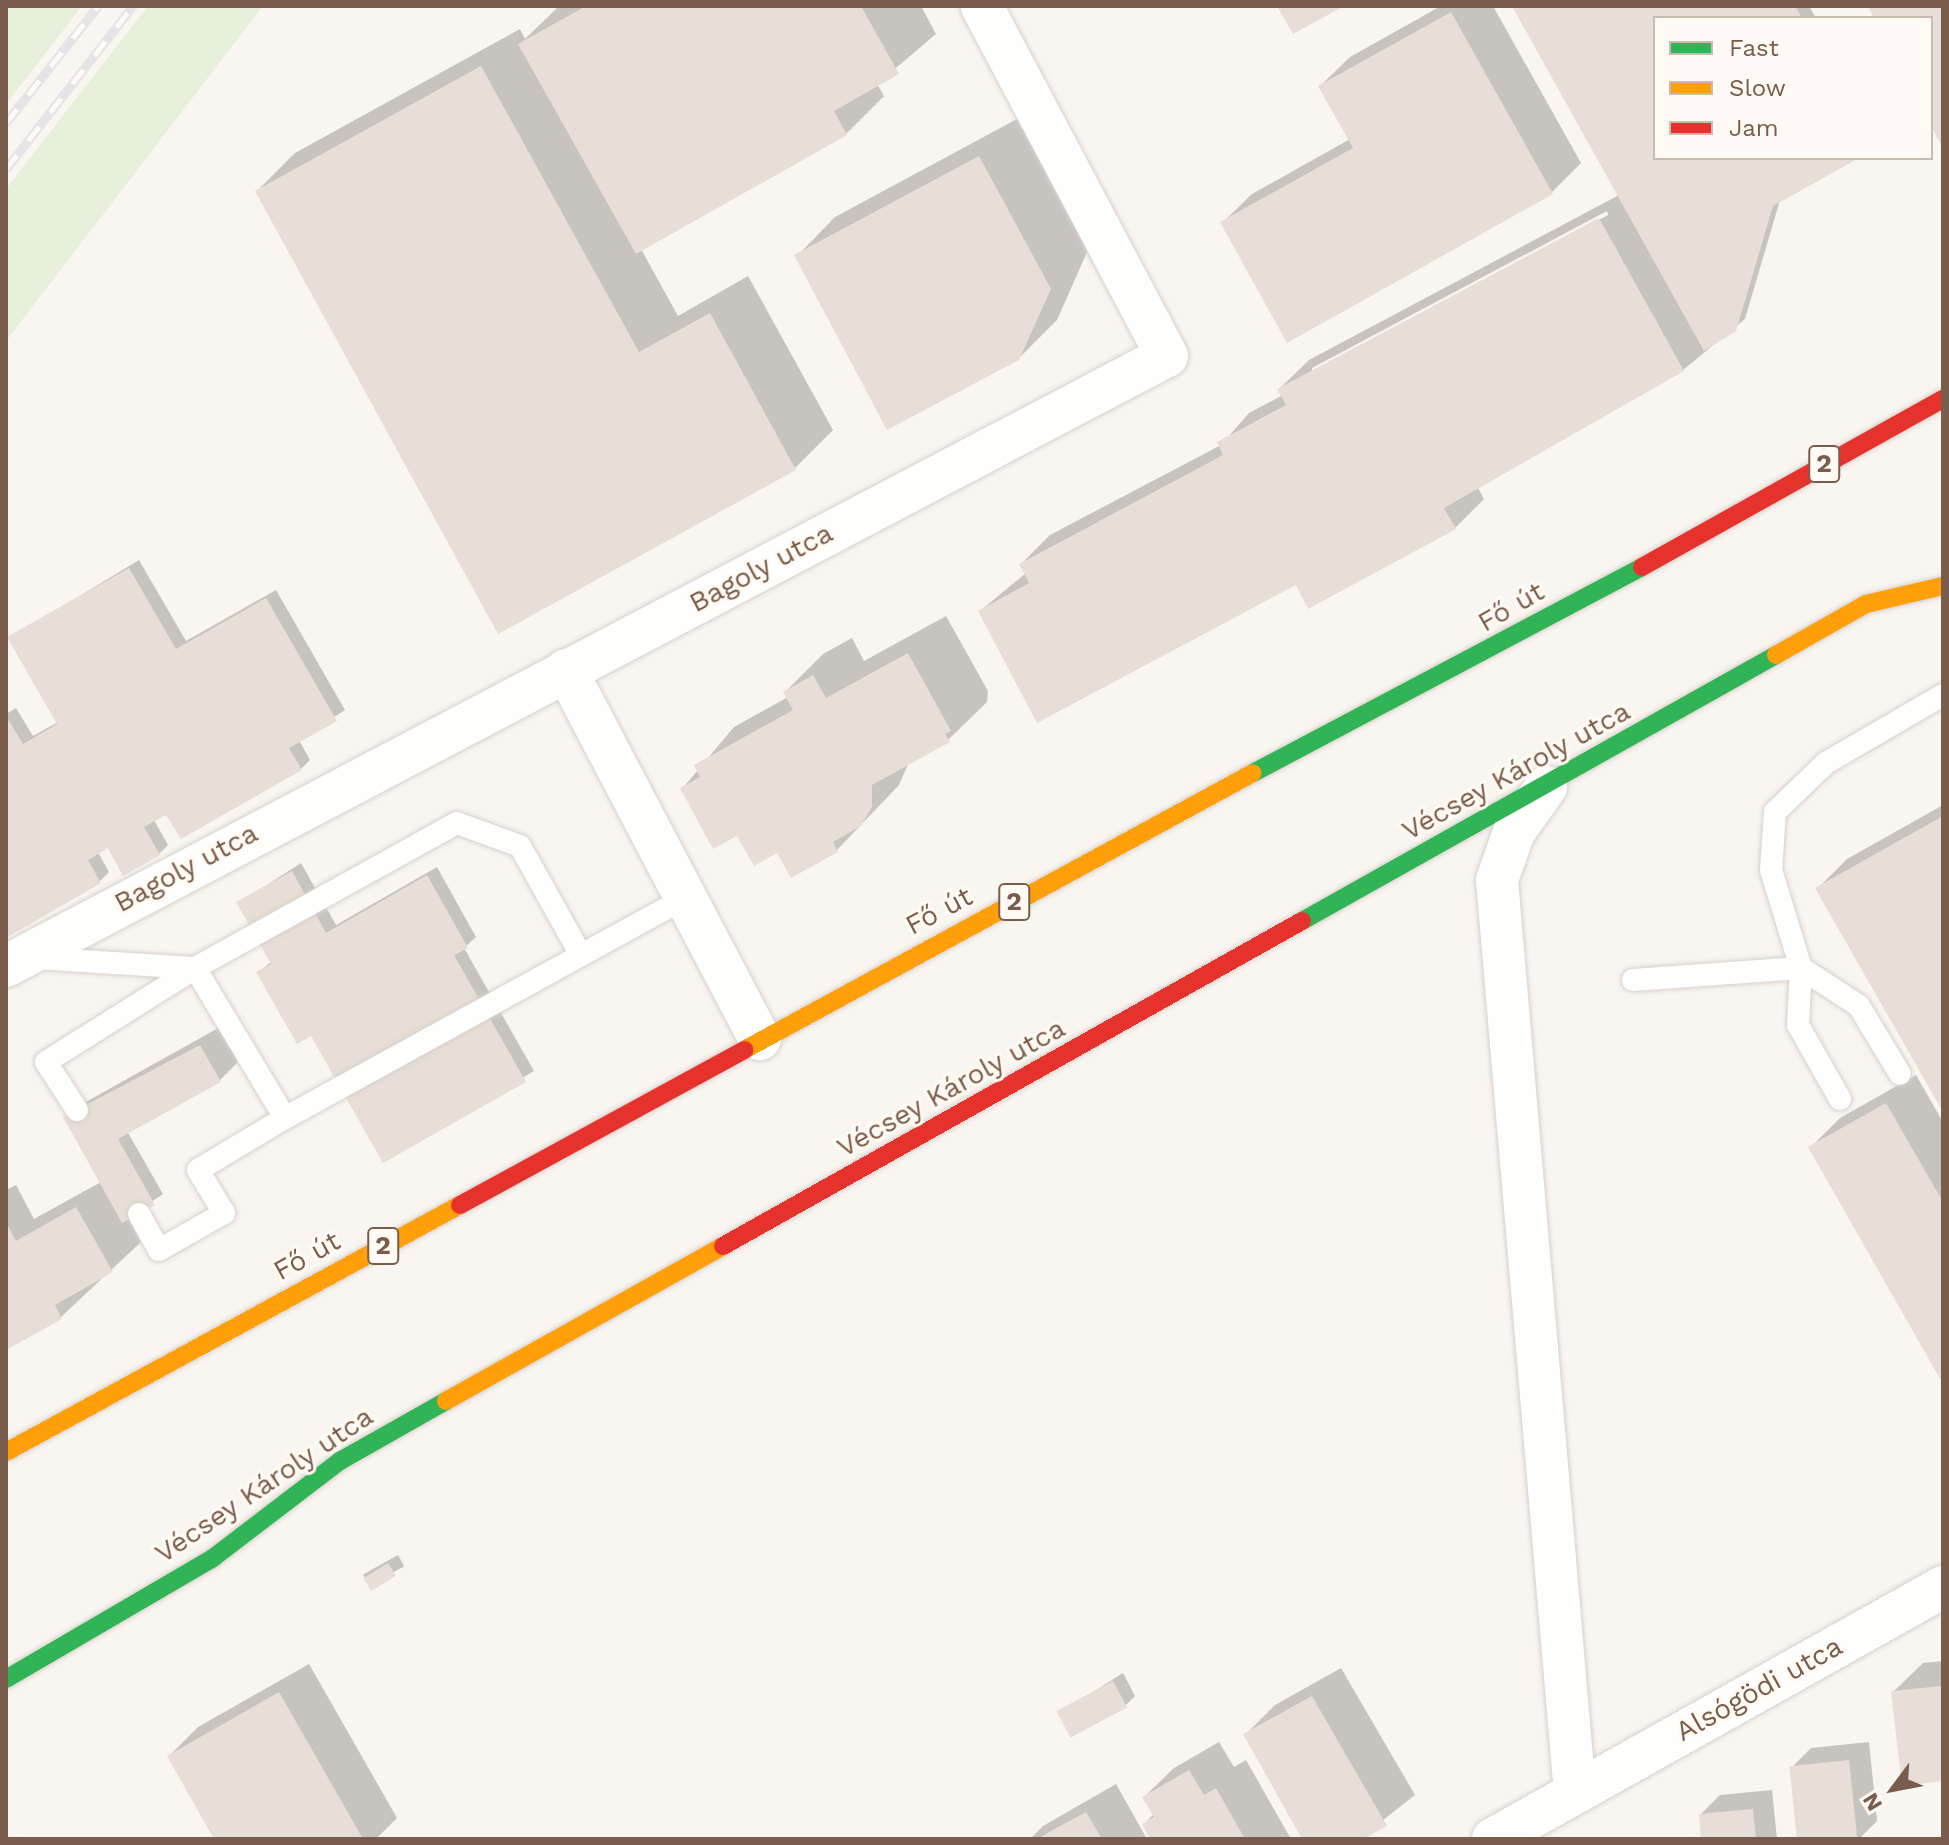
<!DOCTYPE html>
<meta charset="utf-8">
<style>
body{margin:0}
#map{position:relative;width:1949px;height:1845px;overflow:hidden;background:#f9f5f0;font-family:"Work Sans",sans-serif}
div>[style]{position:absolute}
.green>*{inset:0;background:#e7f0db}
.shadow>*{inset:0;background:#0003;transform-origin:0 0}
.building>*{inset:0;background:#e6ded7;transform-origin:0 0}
.roads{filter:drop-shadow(0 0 2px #d7d1cb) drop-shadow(0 0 2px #d7d1cb)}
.lane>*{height:22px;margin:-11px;padding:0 11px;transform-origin:11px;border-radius:11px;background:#fefefd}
.street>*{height:42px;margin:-21px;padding:0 21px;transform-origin:21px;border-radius:21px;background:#fefefd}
.fast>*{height:18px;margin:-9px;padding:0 9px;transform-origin:9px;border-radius:9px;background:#30b455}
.slow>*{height:18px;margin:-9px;padding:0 9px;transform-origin:9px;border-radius:9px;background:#ff9f0a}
.jam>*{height:18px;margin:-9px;padding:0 9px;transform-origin:9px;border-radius:9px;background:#e5322d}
.rail>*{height:9px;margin-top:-4.5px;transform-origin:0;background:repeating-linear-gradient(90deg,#fffaf3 0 18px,#e6e3e7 0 36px);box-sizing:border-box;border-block:2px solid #e6e3e7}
span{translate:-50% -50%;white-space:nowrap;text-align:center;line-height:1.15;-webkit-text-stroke:6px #fffaf3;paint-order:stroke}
.shield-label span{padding:2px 6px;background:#fffaf3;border:2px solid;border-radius:6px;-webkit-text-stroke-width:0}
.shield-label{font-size:26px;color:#7a5c4d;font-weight:700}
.street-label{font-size:28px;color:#7a5c4d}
.frame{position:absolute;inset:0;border:8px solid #7a5c4d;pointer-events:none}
.legend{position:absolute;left:1653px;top:16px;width:280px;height:144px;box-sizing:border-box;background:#fffaf3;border:2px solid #cabbb1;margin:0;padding:10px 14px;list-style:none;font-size:24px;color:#7a5c4d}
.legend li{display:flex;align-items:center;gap:16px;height:40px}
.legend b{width:40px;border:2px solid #cabbb1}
.north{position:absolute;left:1853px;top:1749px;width:80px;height:80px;-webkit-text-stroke:6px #fffaf3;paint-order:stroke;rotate:238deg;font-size:22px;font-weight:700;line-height:32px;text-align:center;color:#7a5c4d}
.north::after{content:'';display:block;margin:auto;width:28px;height:36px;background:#7a5c4d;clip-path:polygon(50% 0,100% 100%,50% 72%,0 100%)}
</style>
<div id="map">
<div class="green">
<div style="clip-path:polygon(6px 6px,82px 6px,6px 104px)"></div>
<div style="clip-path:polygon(148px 6px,263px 6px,6px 341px,6px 189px)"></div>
</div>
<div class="shadow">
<div style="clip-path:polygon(559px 6px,921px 6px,936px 34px,877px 84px,884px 96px,846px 134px,641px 249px,678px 316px,748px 276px,833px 430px,795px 468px,257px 191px,295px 153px,520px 29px,525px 39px)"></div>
<div style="clip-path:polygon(1441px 6px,1493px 6px,1581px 163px,1552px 192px,1222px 223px,1252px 194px,1350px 139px,1320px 86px,1350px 57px)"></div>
<div style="clip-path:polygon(evenodd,1514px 6px,1809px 6px,1816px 18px,1655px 18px,1655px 158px,1855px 158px,1780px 200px,1745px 319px,1683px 370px,1478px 488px,1484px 499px,1455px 528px,1297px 583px,980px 611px,1026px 573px,1021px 564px,1050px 535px,1221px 445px,1249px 413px,1283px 395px,1279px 389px,1309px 360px,1619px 195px,1514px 6px,1607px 211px,1608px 215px,1312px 373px,1312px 368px,1607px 211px)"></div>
<div style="clip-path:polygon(1017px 119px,1088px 250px,1057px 320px,1018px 359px,797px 256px,835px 217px)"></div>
<div style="clip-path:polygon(139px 560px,186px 641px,276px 590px,345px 710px,299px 740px,310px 760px,301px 769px,167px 812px,154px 820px,168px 845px,159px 854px,109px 846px,98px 852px,109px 872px,100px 881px,6px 935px,6px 714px,16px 708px,33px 736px,58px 722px,10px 638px)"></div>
<div style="clip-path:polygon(946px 616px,988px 691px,987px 702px,948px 740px,909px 762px,899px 785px,837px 850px,792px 875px,778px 851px,738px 833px,682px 789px,734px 727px,788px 697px,785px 692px,823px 654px,852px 638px,864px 661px)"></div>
<div style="clip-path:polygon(1943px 805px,1943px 1108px,1818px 888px,1847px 859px)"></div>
<div style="clip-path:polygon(301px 863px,336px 925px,437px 867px,476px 937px,464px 948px,534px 1071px,384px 1160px,312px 1034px,259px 972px,272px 961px,239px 903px)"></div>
<div style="clip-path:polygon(220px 1027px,239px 1061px,219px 1081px,127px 1131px,163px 1194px,128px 1218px,141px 1242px,61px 1317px,6px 1347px,6px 1190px,16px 1185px,34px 1219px,101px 1182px,75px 1108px)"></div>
<div style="clip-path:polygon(1916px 1075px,1943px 1122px,1943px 1380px,1811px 1147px,1840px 1118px)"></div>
<div style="left:398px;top:1555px;width:13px;height:40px;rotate:61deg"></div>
<div style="clip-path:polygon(1943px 1661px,1943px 1779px,1893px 1692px,1923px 1663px)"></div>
<div style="clip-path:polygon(309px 1664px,397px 1818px,376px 1839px,216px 1839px,169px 1756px,198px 1727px)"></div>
<div style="clip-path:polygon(1341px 1668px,1415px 1795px,1359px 1839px,1305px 1839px,1245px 1735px,1275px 1705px)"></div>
<div style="clip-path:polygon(1123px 1673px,1135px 1696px,1126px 1705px,1060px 1713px)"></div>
<div style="clip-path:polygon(1219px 1742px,1234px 1767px,1246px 1760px,1291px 1839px,1153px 1839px,1144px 1824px,1154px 1814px,1144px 1797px,1174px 1768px)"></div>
<div style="clip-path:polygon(1869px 1742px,1877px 1821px,1859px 1839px,1799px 1839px,1792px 1767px,1811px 1748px)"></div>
<div style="clip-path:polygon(1116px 1784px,1147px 1839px,1030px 1839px,1043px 1826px)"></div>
<div style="clip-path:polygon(1772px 1790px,1777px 1839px,1703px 1839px,1701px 1814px,1720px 1795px)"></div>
</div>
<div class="building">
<div style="clip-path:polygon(586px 6px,861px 6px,899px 74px,834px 111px,847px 135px,636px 254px,518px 44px)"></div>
<div style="clip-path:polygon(1277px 6px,1344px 6px,1293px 34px)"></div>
<div style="clip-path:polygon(1512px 6px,1795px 6px,1802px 18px,1655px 18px,1655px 158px,1859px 158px,1773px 206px,1736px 331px,1704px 351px)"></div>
<div style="clip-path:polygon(1868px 6px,1943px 6px,1943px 148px,1931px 126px,1931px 18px,1874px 18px)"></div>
<div style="clip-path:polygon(1451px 12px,1553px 194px,1287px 343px,1220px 222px,1353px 148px,1318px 86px)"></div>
<div style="clip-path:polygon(481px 66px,639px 352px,710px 313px,796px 470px,498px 634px,255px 191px)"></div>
<div style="clip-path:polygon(979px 156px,1051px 289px,1019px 360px,887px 430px,794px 255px)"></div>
<div style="clip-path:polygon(1599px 218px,1684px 371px,1444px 508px,1456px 529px,1308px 609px,1296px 585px,1037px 723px,978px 611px,1029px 583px,1019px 564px,1223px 455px,1217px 442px,1286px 405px,1277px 389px)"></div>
<div style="clip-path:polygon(129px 568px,176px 649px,266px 598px,337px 721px,289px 748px,302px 770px,181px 839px,166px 815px,144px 827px,160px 855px,123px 876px,108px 848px,88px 860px,101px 883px,6px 938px,6px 716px,23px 744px,57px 724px,7px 637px)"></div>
<div style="clip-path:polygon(908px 653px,951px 731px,945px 734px,950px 742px,872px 785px,872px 807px,861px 826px,833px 842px,838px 852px,791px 878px,777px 853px,754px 866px,737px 836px,713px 849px,680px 788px,700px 777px,694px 765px,793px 710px,783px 692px,813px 675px,826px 698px)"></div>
<div style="clip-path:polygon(1943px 816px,1943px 1112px,1815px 888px)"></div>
<div style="clip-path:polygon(292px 871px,326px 933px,427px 875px,468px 948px,454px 955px,526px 1082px,383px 1163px,311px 1036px,297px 1044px,256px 972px,271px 964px,236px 902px)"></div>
<div style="clip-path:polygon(200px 1045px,221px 1082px,118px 1139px,155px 1205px,122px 1223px,63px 1117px)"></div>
<div style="clip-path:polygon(1886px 1103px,1943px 1202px,1943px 1384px,1808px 1147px)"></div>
<div style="clip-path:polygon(76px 1207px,113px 1272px,55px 1305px,62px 1319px,6px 1350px,6px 1222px,16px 1241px)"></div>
<div style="left:388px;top:1563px;width:15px;height:29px;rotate:58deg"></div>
<div style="left:1113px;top:1681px;width:30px;height:64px;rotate:62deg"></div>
<div style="clip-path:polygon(1943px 1686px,1943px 1781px,1902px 1786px,1891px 1691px)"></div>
<div style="clip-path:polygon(279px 1692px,363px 1839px,214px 1839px,167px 1756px)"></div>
<div style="clip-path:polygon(1312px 1696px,1387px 1826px,1363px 1839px,1302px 1839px,1243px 1734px)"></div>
<div style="left:1849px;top:1760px;width:80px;height:60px;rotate:84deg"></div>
<div style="clip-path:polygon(1189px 1770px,1204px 1795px,1216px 1788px,1245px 1839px,1150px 1839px,1142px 1824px,1154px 1817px,1142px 1797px)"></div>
<div style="clip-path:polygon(1753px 1809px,1756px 1839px,1701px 1839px,1699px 1814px)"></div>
<div style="clip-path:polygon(1086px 1812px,1102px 1839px,1038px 1839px,1051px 1831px)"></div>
</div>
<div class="roads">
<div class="lane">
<div style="left:34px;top:958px;width:161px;rotate:3.6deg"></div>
<div style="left:195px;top:968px;width:175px;rotate:59deg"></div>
<div style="left:285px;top:1118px;width:459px;rotate:-28.8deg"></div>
<div style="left:1633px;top:980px;width:168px;rotate:-4.1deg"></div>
<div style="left:1801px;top:968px;width:69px;rotate:33.2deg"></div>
<div style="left:1859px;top:1006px;width:79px;rotate:58.9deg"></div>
<div style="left:1840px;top:1099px;width:85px;rotate:-119.6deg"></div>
<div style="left:1798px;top:1025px;width:57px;rotate:-87deg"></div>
<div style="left:1801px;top:968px;width:102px;rotate:-107deg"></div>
<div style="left:1771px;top:870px;width:58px;rotate:-86.1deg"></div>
<div style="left:1775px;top:812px;width:71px;rotate:-43.9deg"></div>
<div style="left:1826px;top:763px;width:135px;rotate:-30.2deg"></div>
<div style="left:77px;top:1110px;width:57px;rotate:-122.9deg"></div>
<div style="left:46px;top:1062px;width:176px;rotate:-32.2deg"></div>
<div style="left:195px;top:968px;width:299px;rotate:-29deg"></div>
<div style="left:457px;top:823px;width:67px;rotate:20.1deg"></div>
<div style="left:520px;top:846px;width:125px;rotate:60.8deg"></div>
<div style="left:139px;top:1214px;width:41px;rotate:60.9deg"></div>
<div style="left:159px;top:1250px;width:75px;rotate:-29.6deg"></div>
<div style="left:224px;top:1213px;width:50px;rotate:-121.2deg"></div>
<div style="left:198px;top:1170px;width:101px;rotate:-30.9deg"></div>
</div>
<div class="street">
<div style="left:566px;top:670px;width:417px;rotate:62.3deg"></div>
<div style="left:1546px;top:787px;width:55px;rotate:125.4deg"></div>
<div style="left:1514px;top:832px;width:51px;rotate:109.5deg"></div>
<div style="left:1497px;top:880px;width:916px;rotate:85.12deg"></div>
<div style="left:6px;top:966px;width:1311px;rotate:-27.72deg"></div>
<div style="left:1167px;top:356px;width:396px;rotate:-117.9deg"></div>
<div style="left:1493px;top:1839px;width:516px;rotate:-29.25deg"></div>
</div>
<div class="fast">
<div style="left:1253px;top:773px;width:440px;rotate:-27.9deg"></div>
<div style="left:1302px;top:921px;width:544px;rotate:-29.3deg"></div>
<div style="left:6px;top:1679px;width:240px;rotate:-30.3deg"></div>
<div style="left:213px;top:1558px;width:160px;rotate:-37.4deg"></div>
<div style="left:340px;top:1461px;width:122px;rotate:-29.5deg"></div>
</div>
<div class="slow">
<div style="left:1776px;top:655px;width:103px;rotate:-29.5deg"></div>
<div style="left:1866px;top:604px;width:79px;rotate:-13.2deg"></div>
<div style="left:744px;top:1050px;width:579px;rotate:-28.56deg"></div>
<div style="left:446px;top:1401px;width:317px;rotate:-29.2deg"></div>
<div style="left:6px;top:1452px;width:517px;rotate:-28.55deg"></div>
</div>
<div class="jam">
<div style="left:1642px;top:567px;width:345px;rotate:-29.2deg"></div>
<div style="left:460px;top:1205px;width:324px;rotate:-28.6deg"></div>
<div style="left:723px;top:1246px;width:664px;rotate:-29.31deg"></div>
</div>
</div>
<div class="rail">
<div style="left:6px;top:123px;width:149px;rotate:-51.8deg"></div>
<div style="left:6px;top:169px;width:207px;rotate:-52.1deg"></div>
</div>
<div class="shield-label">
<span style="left:1824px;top:464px">2</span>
<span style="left:1014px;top:902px">2</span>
<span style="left:383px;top:1246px">2</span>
</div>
<div class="street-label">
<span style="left:761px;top:568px;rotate:-28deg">Bagoly utca</span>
<span style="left:1511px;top:607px;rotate:-30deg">Fő út</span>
<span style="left:1516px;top:771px;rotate:-29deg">Vécsey Károly utca</span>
<span style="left:186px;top:868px;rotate:-28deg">Bagoly utca</span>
<span style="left:939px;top:911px;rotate:-28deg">Fő út</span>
<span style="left:951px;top:1088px;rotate:-29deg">Vécsey Károly utca</span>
<span style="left:307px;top:1256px;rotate:-29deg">Fő út</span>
<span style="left:264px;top:1485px;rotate:-34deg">Vécsey Károly utca</span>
<span style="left:1759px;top:1689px;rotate:-29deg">Alsógödi utca</span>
</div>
<div class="frame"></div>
<ul class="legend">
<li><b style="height:10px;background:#30b455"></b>Fast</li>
<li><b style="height:10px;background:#ff9f0a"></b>Slow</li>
<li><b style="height:10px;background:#e5322d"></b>Jam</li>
</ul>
<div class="north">N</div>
</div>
